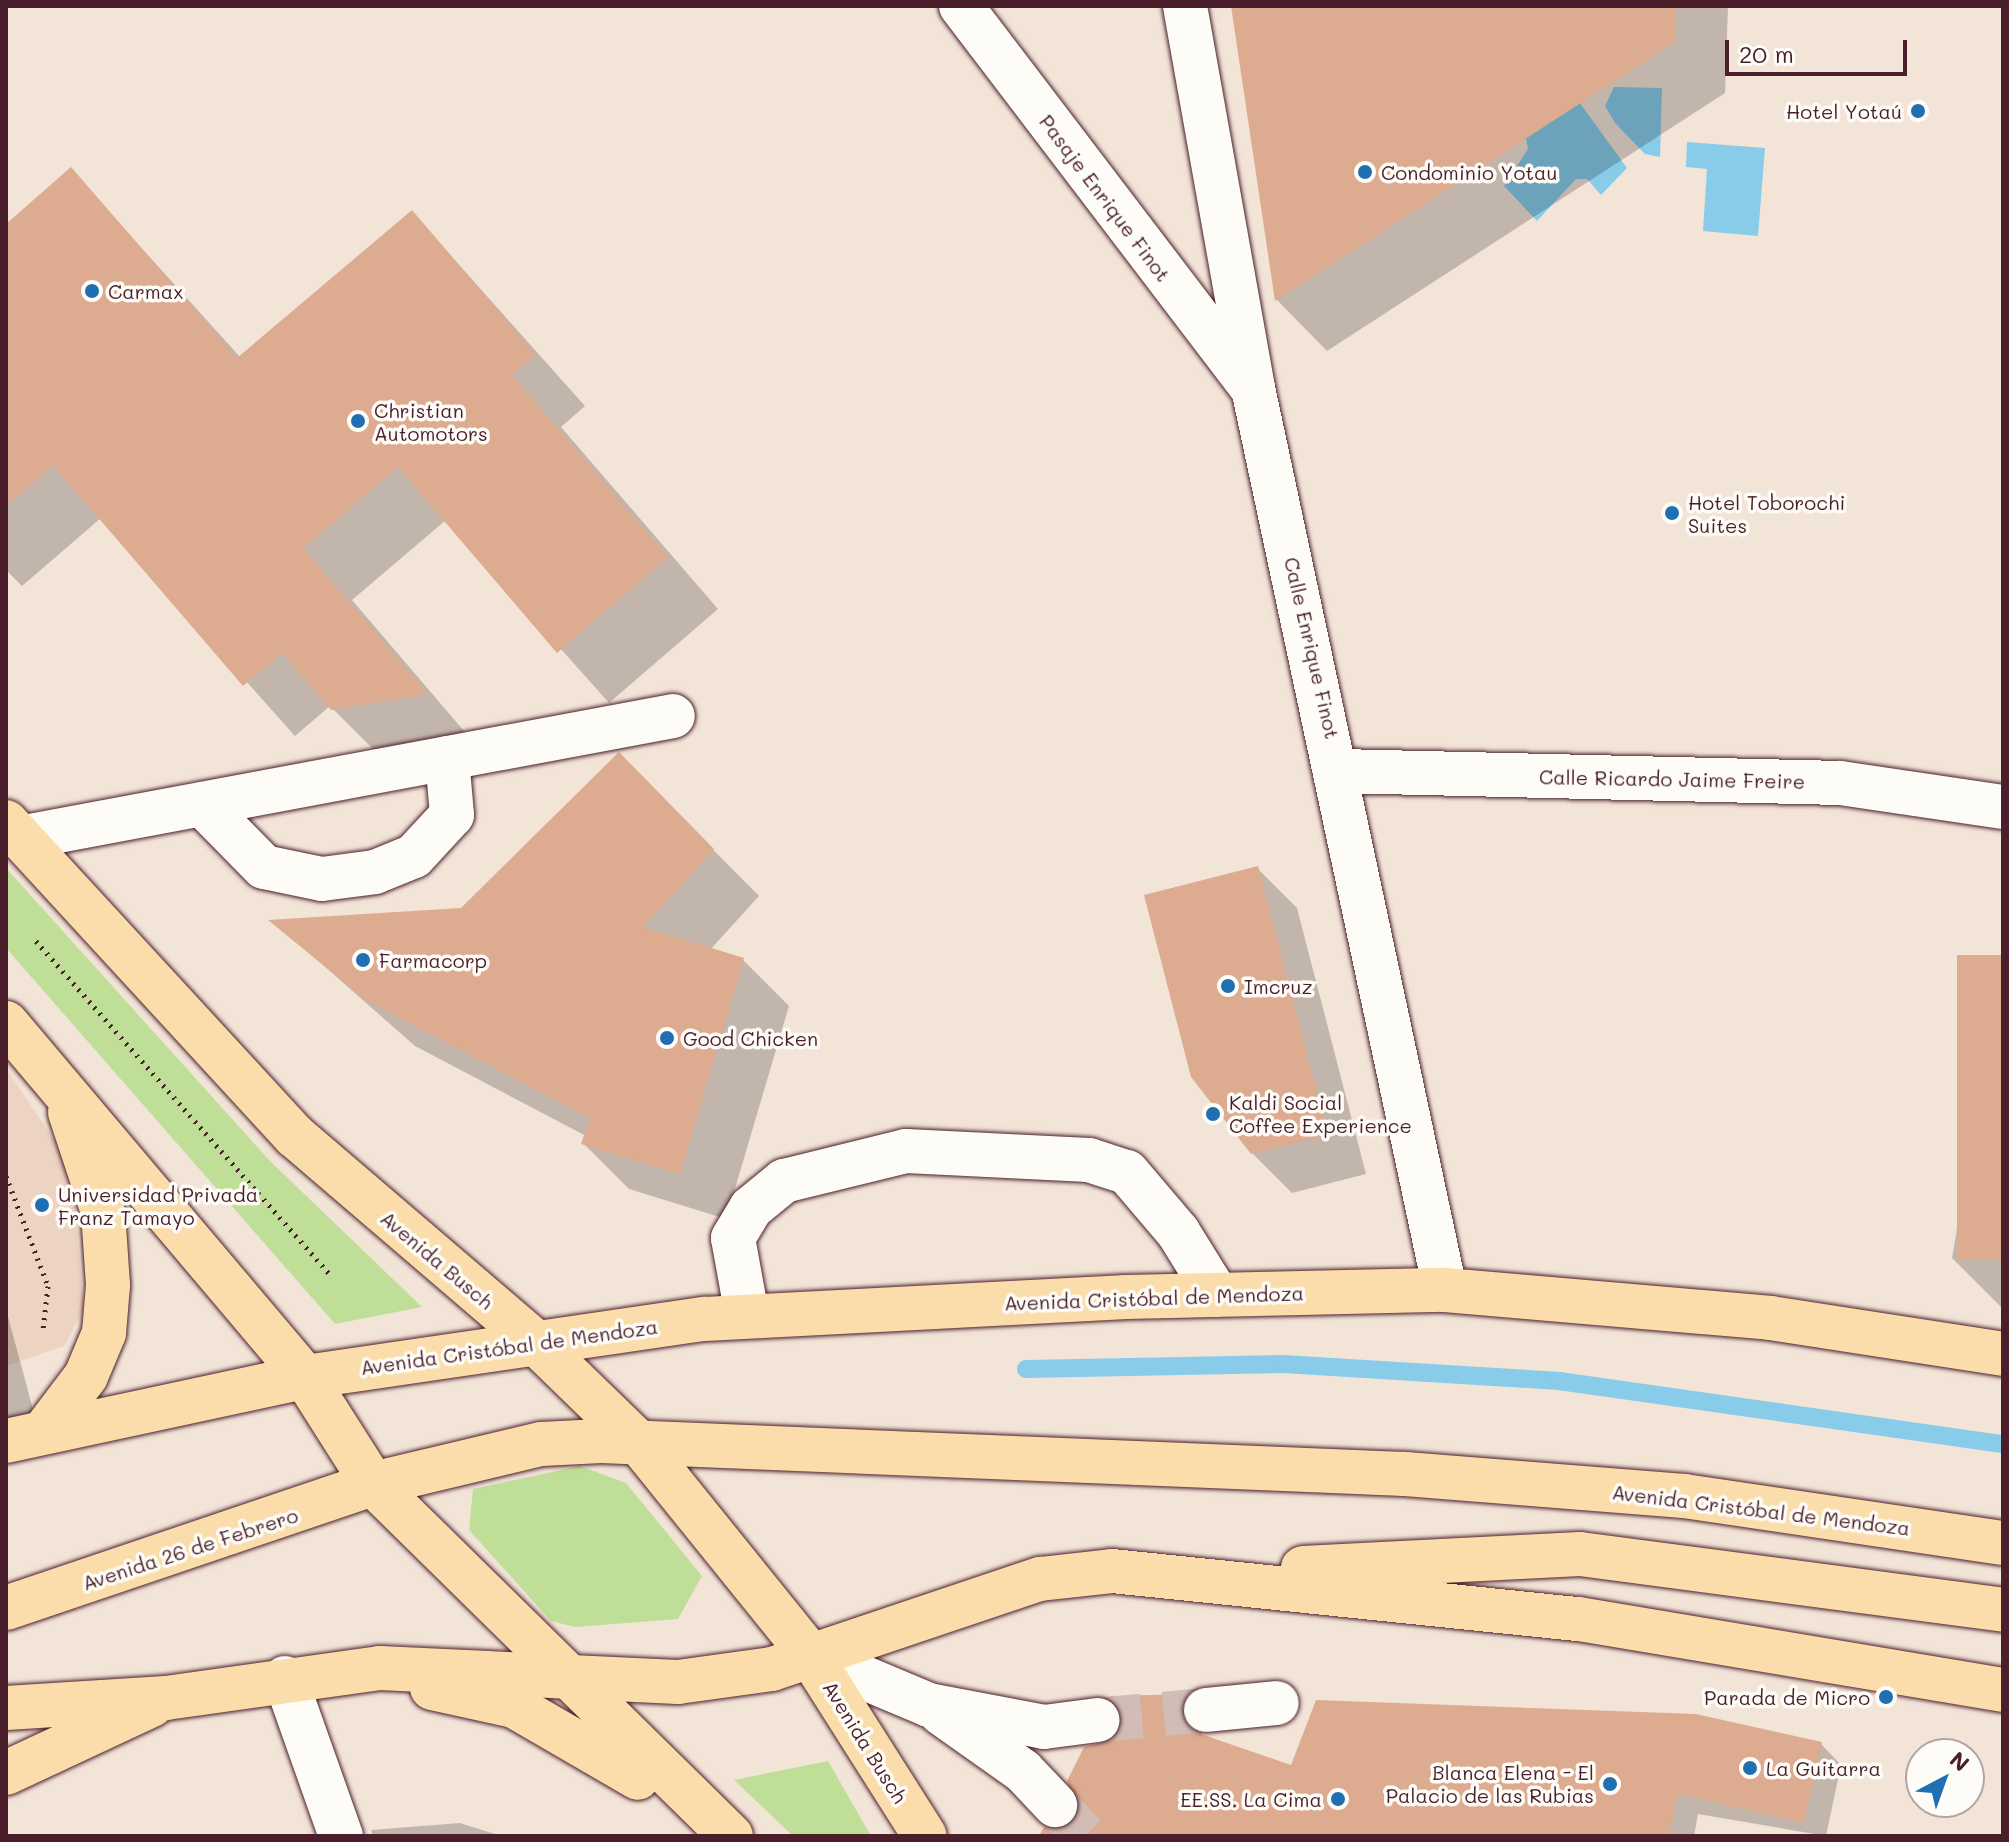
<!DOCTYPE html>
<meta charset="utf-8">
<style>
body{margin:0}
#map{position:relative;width:2009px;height:1842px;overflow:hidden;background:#f3e4d8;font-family:Mali,sans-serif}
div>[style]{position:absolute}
.built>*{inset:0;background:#ecd3c2}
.green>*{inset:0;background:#bfdf98}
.water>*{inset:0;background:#88ccea}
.shadow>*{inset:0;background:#0003}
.stream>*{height:18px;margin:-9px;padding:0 9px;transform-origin:9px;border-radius:9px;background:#88ccea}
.building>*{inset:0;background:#ddab90;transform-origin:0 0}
.minor-tunnel>*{height:44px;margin-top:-22px;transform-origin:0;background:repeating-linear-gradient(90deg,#d1bdb5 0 44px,transparent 0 66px)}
.path>*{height:5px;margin-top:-2.5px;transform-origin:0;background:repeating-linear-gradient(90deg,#4a1f2b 0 2px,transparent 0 8px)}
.roads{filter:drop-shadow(0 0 2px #4a1f2b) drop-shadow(0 0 2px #4a1f2b)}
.minor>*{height:44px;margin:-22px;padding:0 22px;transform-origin:22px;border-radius:22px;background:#fdfcf7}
.major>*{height:44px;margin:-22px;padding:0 22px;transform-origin:22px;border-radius:22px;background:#fbddab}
.dots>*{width:22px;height:22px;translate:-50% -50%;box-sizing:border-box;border:4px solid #fdfcf7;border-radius:50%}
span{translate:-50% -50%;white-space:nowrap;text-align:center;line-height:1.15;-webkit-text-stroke:7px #fdfcf7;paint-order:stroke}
.poi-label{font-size:20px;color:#4a1f2b}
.right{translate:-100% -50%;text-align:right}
.left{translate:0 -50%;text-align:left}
.street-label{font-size:20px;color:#4a1f2b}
.frame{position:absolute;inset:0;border:8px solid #4a1f2b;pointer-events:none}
.north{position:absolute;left:1905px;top:1738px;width:80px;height:80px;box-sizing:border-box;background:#fdfcf7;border:2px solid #b5a4a5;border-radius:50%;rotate:41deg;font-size:22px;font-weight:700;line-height:32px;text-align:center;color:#4a1f2b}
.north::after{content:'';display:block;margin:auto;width:28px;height:36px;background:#1f6fb2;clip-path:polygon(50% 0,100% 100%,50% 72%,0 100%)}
.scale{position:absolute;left:1725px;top:40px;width:182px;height:36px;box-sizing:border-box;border:4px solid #4a1f2b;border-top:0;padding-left:10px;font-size:24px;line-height:28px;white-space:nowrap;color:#4a1f2b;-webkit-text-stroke:6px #fdfcf7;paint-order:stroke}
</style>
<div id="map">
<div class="built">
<div style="clip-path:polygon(6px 1068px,56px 1143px,73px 1187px,84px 1308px,64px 1346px,6px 1366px)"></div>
</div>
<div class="green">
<div style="clip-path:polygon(6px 868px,270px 1161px,422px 1307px,335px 1324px,6px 948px)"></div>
<div style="clip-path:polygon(580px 1466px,626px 1483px,702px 1576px,678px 1619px,575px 1627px,551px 1621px,469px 1530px,473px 1489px)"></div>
<div style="clip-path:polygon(828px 1761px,871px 1836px,793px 1836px,734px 1780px)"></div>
</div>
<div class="water">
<div style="clip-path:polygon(1614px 87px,1662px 88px,1660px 157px,1645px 154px,1615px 123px,1605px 106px)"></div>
<div style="clip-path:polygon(1574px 95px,1627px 168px,1601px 195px,1587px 179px,1576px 179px,1537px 221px,1504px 186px,1528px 149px,1523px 121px)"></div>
<div style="clip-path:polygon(1687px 142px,1765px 148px,1758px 236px,1703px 231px,1707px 169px,1686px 167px)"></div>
</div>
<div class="shadow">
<div style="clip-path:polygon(1233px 6px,1728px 6px,1725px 93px,1327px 351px,1277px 300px)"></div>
<div style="clip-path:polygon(71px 170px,241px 358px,412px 212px,585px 406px,561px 427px,718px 609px,609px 703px,446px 520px,352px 600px,476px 745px,384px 760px,330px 706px,295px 736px,101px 518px,22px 586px,6px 570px,6px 226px)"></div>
<div style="clip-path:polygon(664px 800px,759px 896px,710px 950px,743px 960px,789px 1006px,726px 1219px,629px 1189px,584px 1144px,586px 1136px,415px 1046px,273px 921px,462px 910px)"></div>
<div style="clip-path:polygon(1257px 868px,1297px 908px,1366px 1174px,1292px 1193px,1252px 1153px)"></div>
<div style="clip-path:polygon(2003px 957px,2003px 1309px,1952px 1258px)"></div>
<div style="clip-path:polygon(6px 1309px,34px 1413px,6px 1421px)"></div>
<div style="clip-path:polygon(1187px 1696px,1207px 1717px,1201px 1735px,1292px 1767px,1821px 1744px,1841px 1765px,1826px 1836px,1698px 1814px,1694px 1836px,1044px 1836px,1081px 1814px,1123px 1731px,1125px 1716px,1113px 1698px)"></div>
<div style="clip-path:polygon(460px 1823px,501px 1836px,373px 1836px,371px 1830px)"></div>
</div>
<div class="stream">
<div style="left:1026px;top:1369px;width:257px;rotate:-1.1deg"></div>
<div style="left:1283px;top:1364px;width:277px;rotate:3.5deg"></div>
<div style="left:1559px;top:1381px;width:448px;rotate:8.1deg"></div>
</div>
<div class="building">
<div style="clip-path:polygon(1231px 6px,1676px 6px,1675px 42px,1275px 301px)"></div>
<div style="clip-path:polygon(71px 167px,237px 358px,412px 210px,536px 355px,512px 375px,668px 557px,557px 653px,398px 467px,303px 548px,428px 694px,331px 710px,282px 653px,243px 686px,53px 465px,6px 506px,6px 224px)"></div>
<div style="clip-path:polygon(619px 752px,714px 849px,643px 927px,744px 958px,680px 1174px,581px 1144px,590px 1118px,367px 1001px,268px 920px,461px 908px)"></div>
<div style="clip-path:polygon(1258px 866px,1328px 1135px,1251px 1154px,1191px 1077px,1144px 895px)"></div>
<div style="left:1957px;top:955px;width:46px;height:304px"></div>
<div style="clip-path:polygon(1187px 1694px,1181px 1713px,1195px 1732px,1291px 1765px,1316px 1700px,1696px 1714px,1822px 1742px,1804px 1823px,1678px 1794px,1669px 1836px,1039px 1836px,1044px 1827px,1061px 1829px,1079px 1813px,1067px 1781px,1084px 1747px,1112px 1740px,1121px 1730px,1123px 1716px,1110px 1696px)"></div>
</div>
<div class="minor-tunnel">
<div style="left:1098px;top:1720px;width:108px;rotate:-5.3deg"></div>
<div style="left:1055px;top:1805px;width:43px;rotate:45.9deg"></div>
</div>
<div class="path">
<div style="left:36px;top:941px;width:443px;rotate:48.6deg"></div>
<div style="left:6px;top:1176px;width:118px;rotate:69.1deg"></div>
<div style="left:48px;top:1286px;width:44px;rotate:96.5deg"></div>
</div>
<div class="roads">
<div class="minor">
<div style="left:961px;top:6px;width:478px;rotate:52.7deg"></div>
<div style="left:1185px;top:6px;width:388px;rotate:79.9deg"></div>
<div style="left:1253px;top:388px;width:922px;rotate:77.98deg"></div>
<div style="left:1339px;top:771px;width:501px;rotate:1.37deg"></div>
<div style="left:1840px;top:783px;width:165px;rotate:8.4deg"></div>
<div style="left:202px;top:804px;width:88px;rotate:45.5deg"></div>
<div style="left:264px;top:867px;width:59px;rotate:11.7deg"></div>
<div style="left:322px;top:879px;width:53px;rotate:-7.5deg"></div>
<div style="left:375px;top:872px;width:42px;rotate:-22.3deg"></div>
<div style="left:414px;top:856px;width:56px;rotate:-47.2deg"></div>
<div style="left:452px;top:815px;width:57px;rotate:-95deg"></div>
<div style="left:20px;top:838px;width:664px;rotate:-10.58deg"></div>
<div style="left:747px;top:1315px;width:78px;rotate:-100.3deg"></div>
<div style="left:733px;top:1238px;width:35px;rotate:-59deg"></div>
<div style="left:751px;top:1208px;width:43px;rotate:-39.3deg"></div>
<div style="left:784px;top:1181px;width:126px;rotate:-13.8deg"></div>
<div style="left:906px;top:1151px;width:183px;rotate:2.8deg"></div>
<div style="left:1089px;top:1160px;width:40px;rotate:18deg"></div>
<div style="left:1127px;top:1172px;width:79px;rotate:49.6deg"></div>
<div style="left:1178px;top:1232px;width:74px;rotate:58.2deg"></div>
<div style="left:810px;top:1655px;width:129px;rotate:22.8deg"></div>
<div style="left:929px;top:1705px;width:117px;rotate:10.8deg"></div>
<div style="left:1044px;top:1727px;width:54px;rotate:-7.4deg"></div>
<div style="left:285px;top:1678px;width:168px;rotate:70.5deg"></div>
<div style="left:1206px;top:1710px;width:71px;rotate:-5.6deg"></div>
<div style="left:941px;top:1713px;width:100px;rotate:35.3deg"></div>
<div style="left:1023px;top:1771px;width:47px;rotate:46.7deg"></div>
</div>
<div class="major">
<div style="left:6px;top:822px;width:427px;rotate:47.4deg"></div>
<div style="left:295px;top:1136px;width:316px;rotate:40.6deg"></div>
<div style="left:535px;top:1342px;width:146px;rotate:44.2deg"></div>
<div style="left:640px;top:1444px;width:271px;rotate:51.1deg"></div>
<div style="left:810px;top:1655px;width:214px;rotate:57.6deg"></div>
<div style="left:6px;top:1023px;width:463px;rotate:49.8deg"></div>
<div style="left:305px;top:1377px;width:127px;rotate:57.6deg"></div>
<div style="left:373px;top:1484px;width:502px;rotate:44.52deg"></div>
<div style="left:45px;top:1430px;width:68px;rotate:-52.8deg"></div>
<div style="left:86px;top:1376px;width:47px;rotate:-67.3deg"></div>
<div style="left:104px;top:1333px;width:48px;rotate:-85.2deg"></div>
<div style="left:108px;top:1285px;width:73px;rotate:-93.9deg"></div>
<div style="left:103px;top:1212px;width:105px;rotate:-108.3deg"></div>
<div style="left:6px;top:1441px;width:306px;rotate:-12.1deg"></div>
<div style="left:305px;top:1377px;width:404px;rotate:-8.3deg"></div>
<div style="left:705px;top:1319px;width:422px;rotate:-3deg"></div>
<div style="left:1126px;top:1297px;width:319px;rotate:-1.3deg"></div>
<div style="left:1445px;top:1290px;width:327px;rotate:4.9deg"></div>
<div style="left:1771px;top:1318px;width:235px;rotate:8.8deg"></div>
<div style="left:1303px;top:1568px;width:277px;rotate:-2.9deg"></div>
<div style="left:1580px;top:1554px;width:427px;rotate:7.5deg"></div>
<div style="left:6px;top:1608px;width:387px;rotate:-18.7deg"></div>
<div style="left:373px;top:1484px;width:173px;rotate:-13.4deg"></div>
<div style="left:541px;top:1444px;width:60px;rotate:-2.9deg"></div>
<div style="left:601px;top:1441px;width:805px;rotate:2.35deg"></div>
<div style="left:1405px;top:1474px;width:280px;rotate:4.5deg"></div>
<div style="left:1684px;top:1496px;width:322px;rotate:8.4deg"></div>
<div style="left:432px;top:1688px;width:84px;rotate:12.4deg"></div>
<div style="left:514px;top:1706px;width:143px;rotate:30.1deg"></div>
<div style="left:6px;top:1708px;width:160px;rotate:-3.6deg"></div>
<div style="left:166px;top:1698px;width:216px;rotate:-8deg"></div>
<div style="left:380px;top:1668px;width:298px;rotate:2.7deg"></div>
<div style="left:678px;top:1682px;width:95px;rotate:-7.9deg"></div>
<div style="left:772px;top:1669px;width:283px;rotate:-18.6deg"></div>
<div style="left:1040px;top:1579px;width:72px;rotate:-6.3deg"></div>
<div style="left:1112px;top:1571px;width:469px;rotate:5.9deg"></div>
<div style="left:1579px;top:1619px;width:430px;rotate:9.5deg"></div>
<div style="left:6px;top:1773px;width:161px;rotate:-25deg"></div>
</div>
</div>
<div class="dots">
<div style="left:1918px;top:111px;background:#1f6fb2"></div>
<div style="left:1365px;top:172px;background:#1f6fb2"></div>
<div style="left:92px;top:291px;background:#1f6fb2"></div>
<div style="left:358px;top:421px;background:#1f6fb2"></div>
<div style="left:1672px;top:513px;background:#1f6fb2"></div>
<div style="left:363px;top:960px;background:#1f6fb2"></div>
<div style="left:1228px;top:986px;background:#1f6fb2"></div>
<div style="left:667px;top:1038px;background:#1f6fb2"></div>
<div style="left:1213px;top:1114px;background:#1f6fb2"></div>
<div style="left:42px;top:1205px;background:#1f6fb2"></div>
<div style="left:1886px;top:1697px;background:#1f6fb2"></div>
<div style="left:1750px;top:1768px;background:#1f6fb2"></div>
<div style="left:1610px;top:1784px;background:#1f6fb2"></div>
<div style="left:1338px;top:1799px;background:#1f6fb2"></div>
</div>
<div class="poi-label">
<span class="right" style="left:1902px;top:111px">Hotel Yotaú</span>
<span class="left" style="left:1381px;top:172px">Condominio Yotau</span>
<span class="left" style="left:108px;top:291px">Carmax</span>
<span class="left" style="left:374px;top:422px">Christian<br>Automotors</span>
<span class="left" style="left:1688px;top:514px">Hotel Toborochi<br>Suites</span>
<span class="left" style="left:379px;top:960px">Farmacorp</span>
<span class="left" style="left:1244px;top:986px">Imcruz</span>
<span class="left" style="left:683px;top:1038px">Good Chicken</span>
<span class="left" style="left:1229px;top:1114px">Kaldi Social<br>Coffee Experience</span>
<span class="left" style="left:58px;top:1206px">Universidad Privada<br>Franz Tamayo</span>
<span class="right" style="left:1870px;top:1697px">Parada de Micro</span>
<span class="left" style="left:1766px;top:1768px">La Guitarra</span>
<span class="right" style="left:1594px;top:1784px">Blanca Elena - El<br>Palacio de las Rubias</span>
<span class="right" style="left:1322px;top:1799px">EE.SS. La Cima</span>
</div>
<div class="street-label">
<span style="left:1105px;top:198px;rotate:53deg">Pasaje Enrique Finot</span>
<span style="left:1312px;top:648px;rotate:77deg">Calle Enrique Finot</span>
<span style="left:1672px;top:779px;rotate:1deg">Calle Ricardo Jaime Freire</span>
<span style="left:437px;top:1260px;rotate:40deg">Avenida Busch</span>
<span style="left:1154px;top:1298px;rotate:-2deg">Avenida Cristóbal de Mendoza</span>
<span style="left:509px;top:1347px;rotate:-8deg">Avenida Cristóbal de Mendoza</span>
<span style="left:1761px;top:1510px;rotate:7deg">Avenida Cristóbal de Mendoza</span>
<span style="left:190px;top:1549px;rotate:-18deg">Avenida 26 de Febrero</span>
<span style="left:865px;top:1742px;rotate:58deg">Avenida Busch</span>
</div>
<div class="frame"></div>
<div class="north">N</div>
<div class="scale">20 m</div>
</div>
